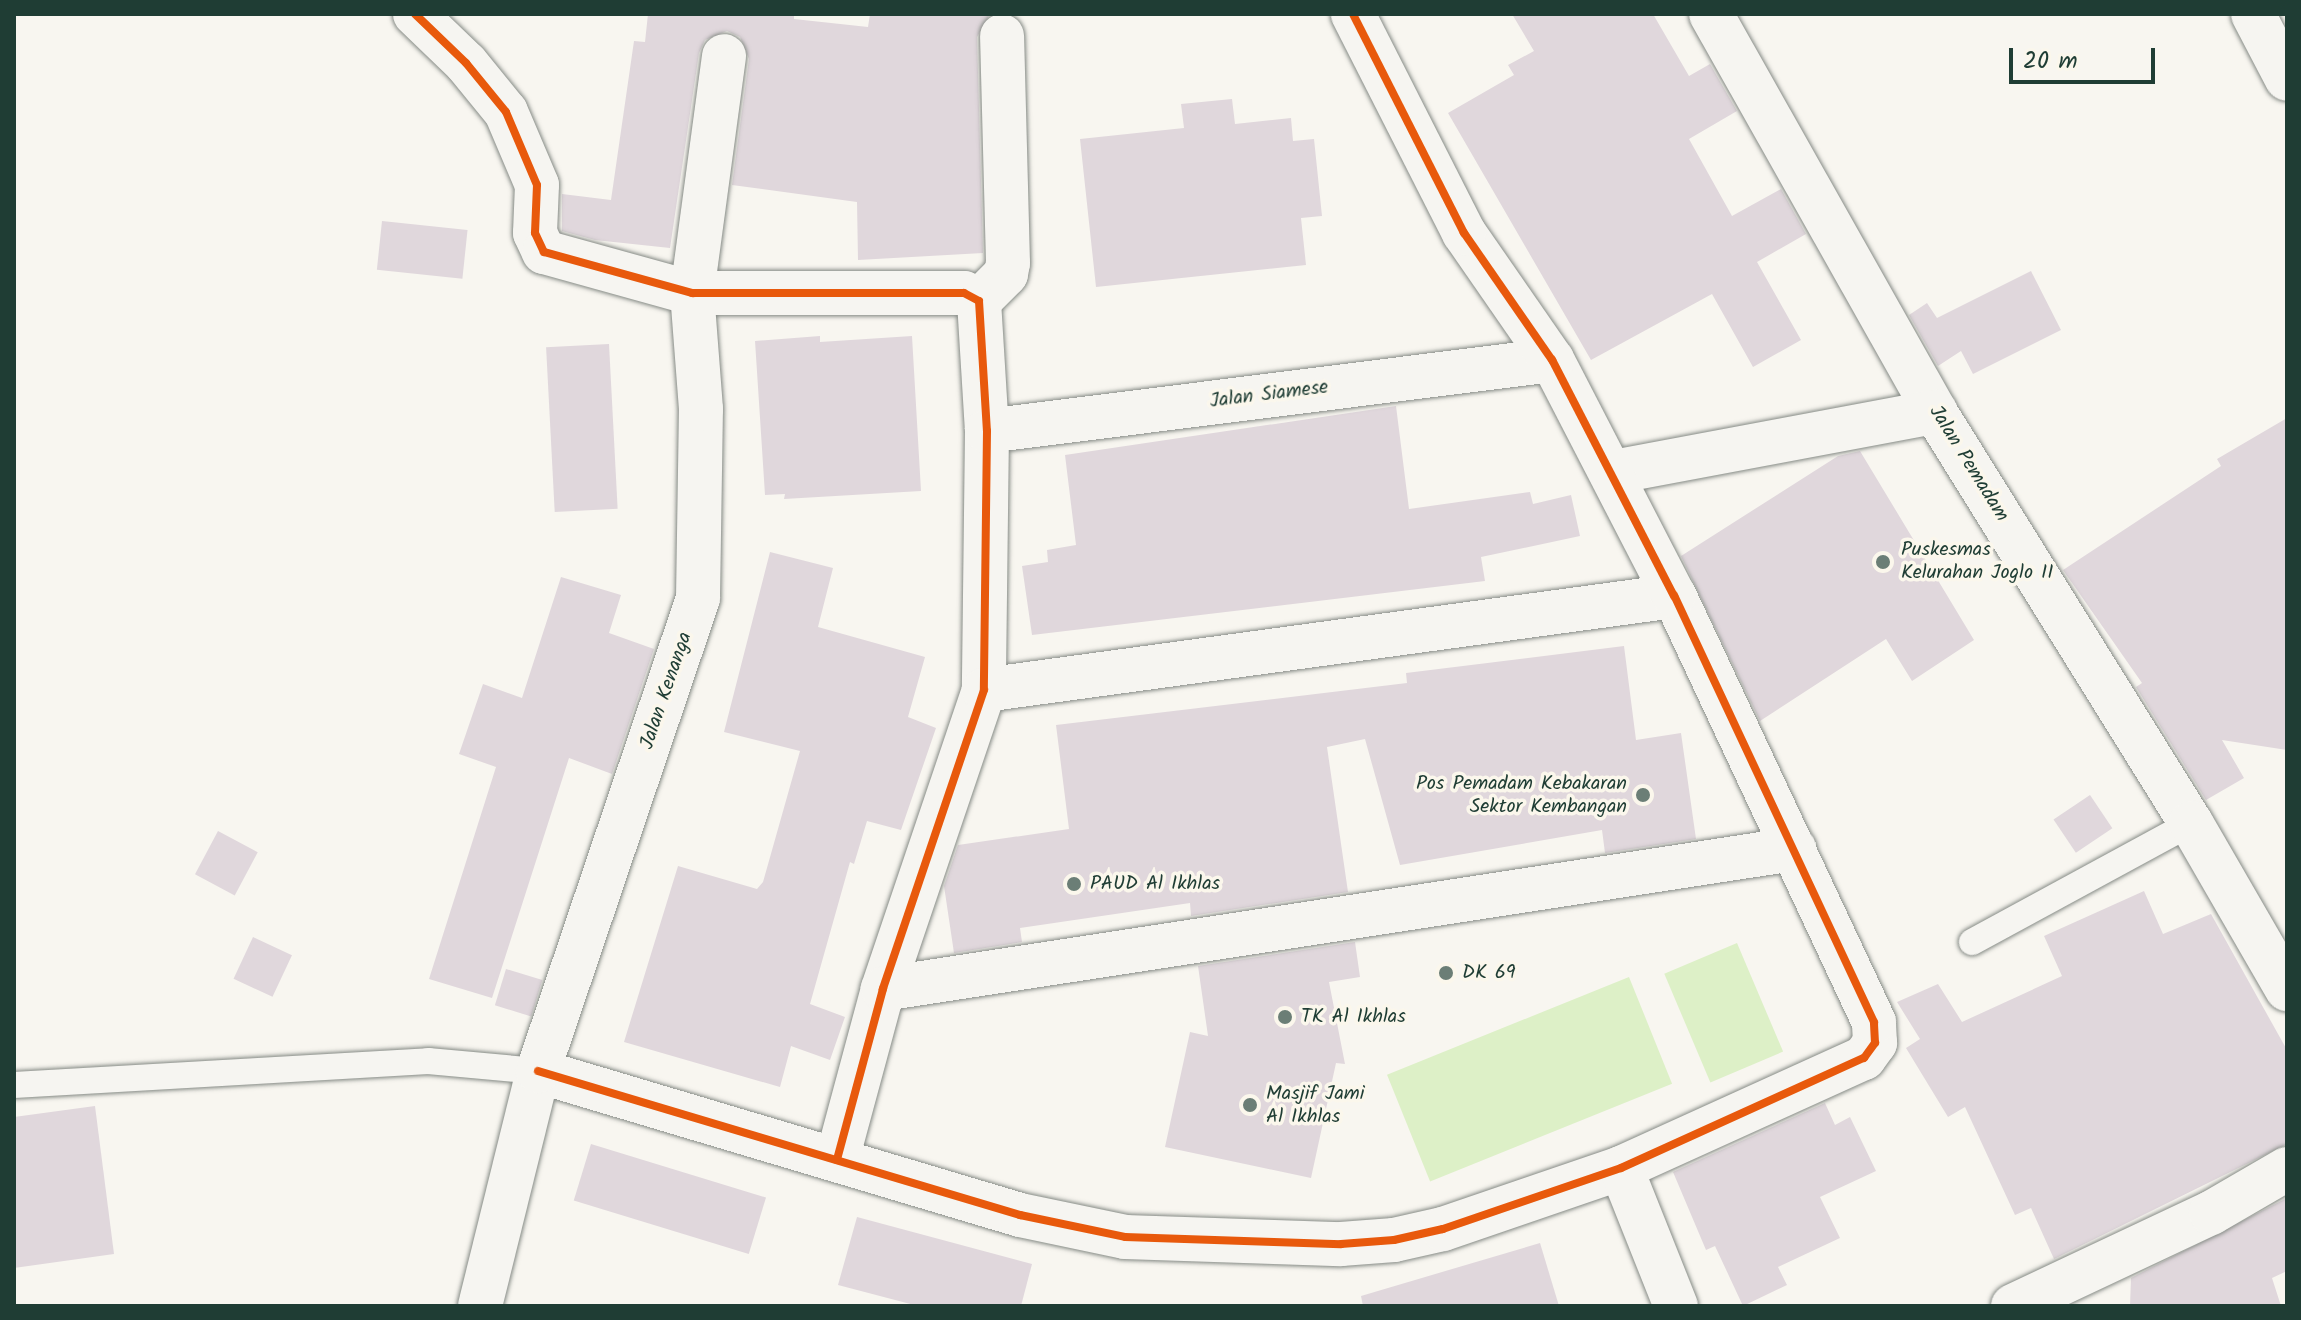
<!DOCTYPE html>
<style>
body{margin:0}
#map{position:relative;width:2301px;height:1320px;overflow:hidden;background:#f8f6f0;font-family:Kalam,sans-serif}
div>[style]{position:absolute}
.green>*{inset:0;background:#ddf0c7;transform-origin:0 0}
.building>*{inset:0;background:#e0d7dc;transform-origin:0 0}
.roads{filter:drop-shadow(0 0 2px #868b86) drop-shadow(0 0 2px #868b86)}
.lane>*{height:26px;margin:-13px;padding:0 13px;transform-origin:13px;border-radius:13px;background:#f6f5f1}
.street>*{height:44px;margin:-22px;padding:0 22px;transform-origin:22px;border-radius:22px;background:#f6f5f1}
.cycleway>*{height:8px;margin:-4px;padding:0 4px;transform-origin:4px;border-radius:4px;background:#e8590c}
.dots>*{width:22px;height:22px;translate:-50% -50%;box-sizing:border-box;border:4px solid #fbf7ec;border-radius:50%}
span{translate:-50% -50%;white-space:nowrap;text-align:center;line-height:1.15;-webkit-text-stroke:7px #fbf7ec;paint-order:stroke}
.street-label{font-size:20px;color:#1f3d34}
.poi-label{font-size:20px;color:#1f3d34}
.left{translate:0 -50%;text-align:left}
.right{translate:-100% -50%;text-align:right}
.frame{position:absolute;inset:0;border:16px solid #1f3d34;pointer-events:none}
.scale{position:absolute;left:2009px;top:48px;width:146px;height:36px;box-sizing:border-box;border:4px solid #1f3d34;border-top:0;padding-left:10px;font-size:24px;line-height:28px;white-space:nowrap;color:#1f3d34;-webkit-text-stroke:6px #fbf7ec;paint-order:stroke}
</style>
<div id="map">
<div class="green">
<div style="left:1737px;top:943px;width:118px;height:79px;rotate:67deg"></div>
<div style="left:1629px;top:977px;width:115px;height:261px;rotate:68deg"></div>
</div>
<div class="building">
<div style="clip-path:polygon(648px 14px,794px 14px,794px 19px,868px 27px,870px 14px,990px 14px,977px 37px,983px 253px,858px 260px,857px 202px,732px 185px,749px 59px,740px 37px,727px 31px,705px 40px,699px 53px,670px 248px,595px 240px,562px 231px,562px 194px,611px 200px,634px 41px,645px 42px)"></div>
<div style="clip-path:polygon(1512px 14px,1653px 14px,1689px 76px,1710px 64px,1737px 111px,1689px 139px,1732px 216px,1781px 189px,1806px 234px,1757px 262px,1801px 340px,1753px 367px,1712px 294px,1591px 360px,1448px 113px,1514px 75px,1508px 65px,1534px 51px)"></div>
<div style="clip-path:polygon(1232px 99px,1235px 124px,1291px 118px,1293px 141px,1314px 139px,1322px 216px,1301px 218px,1306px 265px,1096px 287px,1080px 139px,1184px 128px,1181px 104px)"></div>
<div style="left:382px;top:221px;width:86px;height:49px;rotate:6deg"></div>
<div style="clip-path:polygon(2031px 271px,2061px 330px,1973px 374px,1961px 351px,1938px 366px,1909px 315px,1927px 303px,1937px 318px)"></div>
<div style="clip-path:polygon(820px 336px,820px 342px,912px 336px,921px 491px,784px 499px,785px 494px,765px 495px,755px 341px)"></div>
<div style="left:609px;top:344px;width:165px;height:63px;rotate:87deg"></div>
<div style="clip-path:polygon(1396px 406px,1409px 509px,1530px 492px,1533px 504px,1571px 495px,1580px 536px,1481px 557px,1485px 581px,1032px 635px,1022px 566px,1048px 562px,1047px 550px,1076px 545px,1065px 455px)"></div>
<div style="clip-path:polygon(2287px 418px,2287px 750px,2222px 740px,2244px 778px,2206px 800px,2136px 687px,2142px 683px,2063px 570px,2221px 466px,2217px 459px)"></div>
<div style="clip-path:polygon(1860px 451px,1974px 640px,1912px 681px,1886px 639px,1760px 721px,1681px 556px,1838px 456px)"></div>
<div style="clip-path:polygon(770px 552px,833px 568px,818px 627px,925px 657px,908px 717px,936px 728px,901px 830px,867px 821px,854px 864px,850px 862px,810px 1004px,845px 1017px,830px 1060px,791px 1046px,780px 1087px,624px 1042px,678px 866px,757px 889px,763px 882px,800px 751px,724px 732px)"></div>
<div style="clip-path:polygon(561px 577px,621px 595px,609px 633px,654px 649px,612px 774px,569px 758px,492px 998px,429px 979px,496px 767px,459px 754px,483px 684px,522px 698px)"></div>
<div style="clip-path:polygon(1624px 646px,1636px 740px,1681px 733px,1696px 839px,1605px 853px,1602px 830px,1400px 865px,1365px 739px,1327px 747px,1348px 892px,1191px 916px,1190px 903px,1020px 928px,1022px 942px,954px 953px,944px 886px,958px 845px,1069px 829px,1056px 725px,1407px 683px,1406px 673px)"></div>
<div style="left:2090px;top:795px;width:40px;height:44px;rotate:56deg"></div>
<div style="left:218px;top:831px;width:45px;height:49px;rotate:28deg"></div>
<div style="clip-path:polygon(2144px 891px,2163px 934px,2211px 914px,2287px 1050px,2287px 1144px,2054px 1259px,2031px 1208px,2015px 1215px,1965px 1107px,1948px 1117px,1906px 1048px,1920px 1039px,1897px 1002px,1938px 984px,1962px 1022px,2062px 976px,2044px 936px)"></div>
<div style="left:253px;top:937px;width:43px;height:46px;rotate:25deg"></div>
<div style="clip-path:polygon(1355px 942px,1360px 977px,1329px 982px,1345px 1064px,1336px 1063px,1311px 1178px,1165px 1147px,1190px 1032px,1208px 1036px,1198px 966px)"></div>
<div style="left:506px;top:969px;width:38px;height:38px;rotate:17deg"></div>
<div style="clip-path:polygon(1825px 1103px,1835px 1125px,1850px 1117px,1876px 1171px,1820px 1197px,1840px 1238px,1778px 1267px,1787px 1285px,1743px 1306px,1715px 1246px,1706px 1250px,1673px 1172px)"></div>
<div style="clip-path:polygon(95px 1106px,114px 1254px,14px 1268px,14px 1117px)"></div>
<div style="left:591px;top:1144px;width:183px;height:59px;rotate:17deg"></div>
<div style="clip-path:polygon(2287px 1198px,2287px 1271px,2272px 1278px,2281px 1306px,2130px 1306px,2131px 1278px)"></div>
<div style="clip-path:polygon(857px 1217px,1032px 1264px,1021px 1306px,918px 1306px,838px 1285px)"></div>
<div style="clip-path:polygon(1540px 1243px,1559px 1306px,1363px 1306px,1361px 1296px)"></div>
</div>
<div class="roads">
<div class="lane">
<div style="left:1972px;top:942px;width:249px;rotate:-28.5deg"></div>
<div style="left:14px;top:1085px;width:415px;rotate:-3.3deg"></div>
<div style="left:428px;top:1061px;width:110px;rotate:5.2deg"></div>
</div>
<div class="street">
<div style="left:415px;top:14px;width:71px;rotate:43.9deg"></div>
<div style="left:466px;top:63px;width:63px;rotate:50.8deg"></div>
<div style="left:506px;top:112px;width:79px;rotate:67deg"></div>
<div style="left:537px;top:185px;width:48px;rotate:92.4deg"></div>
<div style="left:535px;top:233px;width:21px;rotate:65deg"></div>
<div style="left:544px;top:252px;width:154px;rotate:15.5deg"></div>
<div style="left:692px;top:293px;width:272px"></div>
<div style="left:964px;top:293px;width:17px;rotate:28deg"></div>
<div style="left:979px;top:301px;width:130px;rotate:86.5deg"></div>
<div style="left:987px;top:431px;width:259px;rotate:90.7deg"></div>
<div style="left:984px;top:690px;width:316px;rotate:108.7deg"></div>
<div style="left:883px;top:989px;width:177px;rotate:105.1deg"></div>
<div style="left:1711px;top:14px;width:457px;rotate:60.6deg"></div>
<div style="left:1935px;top:412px;width:484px;rotate:58.1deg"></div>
<div style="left:2191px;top:823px;width:192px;rotate:60deg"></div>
<div style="left:2253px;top:14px;width:73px;rotate:62.4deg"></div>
<div style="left:979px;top:301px;width:38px;rotate:-45deg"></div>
<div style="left:1006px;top:274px;width:11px;rotate:-80deg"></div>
<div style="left:1008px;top:263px;width:227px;rotate:-91.5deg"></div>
<div style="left:987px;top:431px;width:569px;rotate:-7.16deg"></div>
<div style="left:1613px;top:472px;width:328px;rotate:-10.6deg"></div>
<div style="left:984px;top:690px;width:696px;rotate:-7.76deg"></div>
<div style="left:883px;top:989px;width:922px;rotate:-8.74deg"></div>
<div style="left:538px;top:1071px;width:503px;rotate:16.63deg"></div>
<div style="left:1020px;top:1215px;width:107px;rotate:11.8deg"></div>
<div style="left:1125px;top:1237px;width:216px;rotate:1.9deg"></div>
<div style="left:1341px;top:1244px;width:53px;rotate:-4.3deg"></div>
<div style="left:1394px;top:1240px;width:50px;rotate:-12.7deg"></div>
<div style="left:1443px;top:1229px;width:188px;rotate:-18.9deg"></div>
<div style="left:1621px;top:1168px;width:267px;rotate:-24.4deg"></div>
<div style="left:1864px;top:1058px;width:19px;rotate:-54deg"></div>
<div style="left:1875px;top:1043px;width:21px;rotate:-93deg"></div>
<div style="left:1874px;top:1022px;width:471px;rotate:-115.1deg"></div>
<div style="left:1674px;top:596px;width:266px;rotate:-117.3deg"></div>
<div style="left:1552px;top:360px;width:155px;rotate:-124.7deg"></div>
<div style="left:1464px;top:233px;width:246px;rotate:-116.9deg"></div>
<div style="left:1621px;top:1168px;width:149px;rotate:68.3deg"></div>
<div style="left:480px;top:1306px;width:242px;rotate:-76.1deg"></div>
<div style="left:538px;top:1071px;width:499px;rotate:-71.3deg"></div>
<div style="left:698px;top:598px;width:189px;rotate:-89.1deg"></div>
<div style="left:701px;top:409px;width:116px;rotate:-94.4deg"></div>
<div style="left:692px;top:293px;width:239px;rotate:-82.3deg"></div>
<div style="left:2013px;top:1306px;width:219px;rotate:-25.2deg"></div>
<div style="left:2211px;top:1213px;width:88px;rotate:-30.1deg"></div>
</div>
</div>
<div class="cycleway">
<div style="left:415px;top:14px;width:71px;rotate:43.9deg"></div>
<div style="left:466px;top:63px;width:63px;rotate:50.8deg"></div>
<div style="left:506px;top:112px;width:79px;rotate:67deg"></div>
<div style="left:537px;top:185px;width:48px;rotate:92.4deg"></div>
<div style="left:535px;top:233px;width:21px;rotate:65deg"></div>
<div style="left:544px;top:252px;width:154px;rotate:15.5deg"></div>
<div style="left:692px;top:293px;width:272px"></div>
<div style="left:964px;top:293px;width:17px;rotate:28deg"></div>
<div style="left:979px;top:301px;width:130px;rotate:86.5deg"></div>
<div style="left:987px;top:431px;width:259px;rotate:90.7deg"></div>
<div style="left:984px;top:690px;width:316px;rotate:108.7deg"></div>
<div style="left:883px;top:989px;width:177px;rotate:105.1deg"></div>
<div style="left:538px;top:1071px;width:503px;rotate:16.63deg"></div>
<div style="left:1020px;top:1215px;width:107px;rotate:11.8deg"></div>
<div style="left:1125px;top:1237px;width:216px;rotate:1.9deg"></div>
<div style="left:1341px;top:1244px;width:53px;rotate:-4.3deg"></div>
<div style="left:1394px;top:1240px;width:50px;rotate:-12.7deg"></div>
<div style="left:1443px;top:1229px;width:188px;rotate:-18.9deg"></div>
<div style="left:1621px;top:1168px;width:267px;rotate:-24.4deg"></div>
<div style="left:1864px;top:1058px;width:19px;rotate:-54deg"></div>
<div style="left:1875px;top:1043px;width:21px;rotate:-93deg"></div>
<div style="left:1874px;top:1022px;width:471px;rotate:-115.1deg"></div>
<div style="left:1674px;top:596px;width:266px;rotate:-117.3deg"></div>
<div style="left:1552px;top:360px;width:155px;rotate:-124.7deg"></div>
<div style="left:1464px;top:233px;width:246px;rotate:-116.9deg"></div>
</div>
<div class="dots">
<div style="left:1883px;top:562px;background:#6b7e76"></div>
<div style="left:1643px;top:795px;background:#6b7e76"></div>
<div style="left:1074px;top:884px;background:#6b7e76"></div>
<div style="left:1446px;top:973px;background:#6b7e76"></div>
<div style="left:1285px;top:1017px;background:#6b7e76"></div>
<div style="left:1250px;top:1105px;background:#6b7e76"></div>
</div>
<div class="street-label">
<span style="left:1269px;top:395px;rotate:-7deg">Jalan Siamese</span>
<span style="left:1968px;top:464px;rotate:58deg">Jalan Pemadam</span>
<span style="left:667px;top:691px;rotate:-71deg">Jalan Kenanga</span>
</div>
<div class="poi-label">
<span class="left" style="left:1901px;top:562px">Puskesmas<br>Kelurahan Joglo II</span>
<span class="right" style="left:1627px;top:796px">Pos Pemadam Kebakaran<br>Sektor Kembangan</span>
<span class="left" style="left:1090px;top:884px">PAUD Al Ikhlas</span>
<span class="left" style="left:1462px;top:973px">DK 69</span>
<span class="left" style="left:1301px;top:1017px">TK Al Ikhlas</span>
<span class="left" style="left:1266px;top:1106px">Masjif Jami<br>Al Ikhlas</span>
</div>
<div class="frame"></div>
<div class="scale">20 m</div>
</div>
